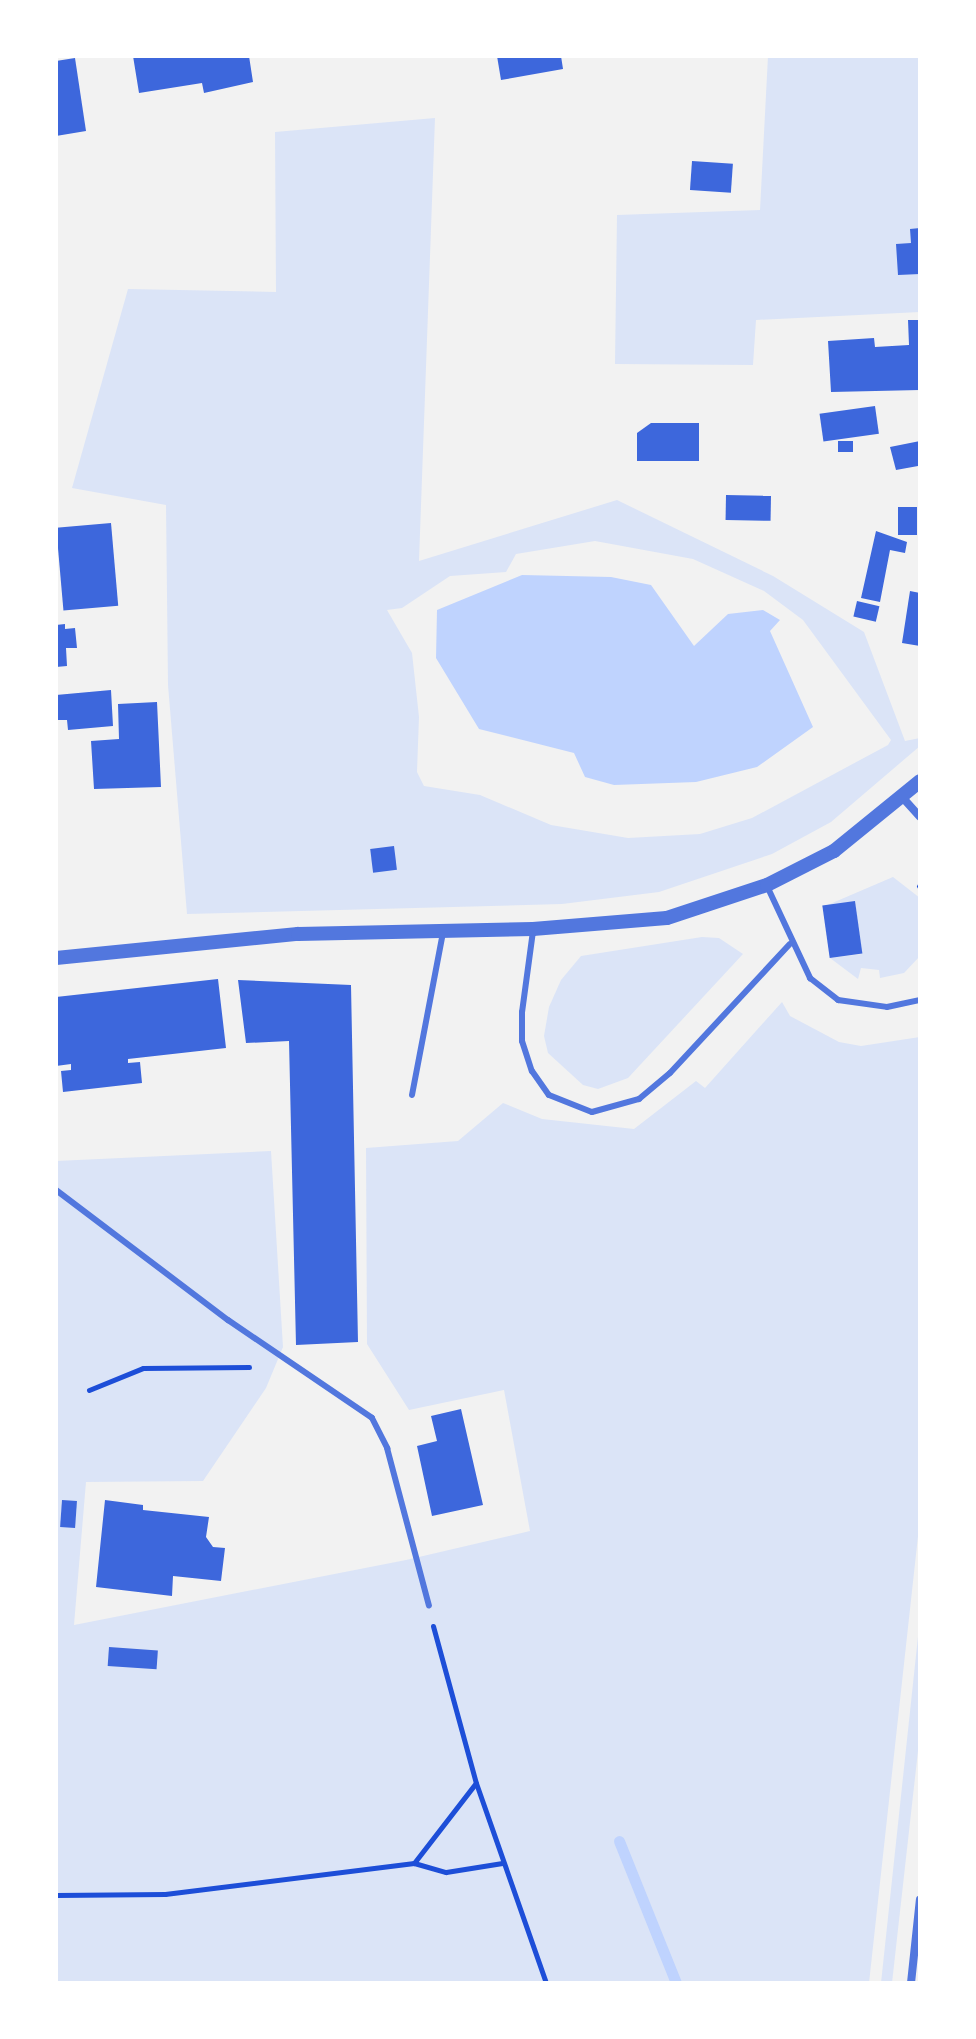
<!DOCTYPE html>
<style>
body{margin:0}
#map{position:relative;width:976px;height:2039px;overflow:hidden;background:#f2f2f2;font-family:Rubik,sans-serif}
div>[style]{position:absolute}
.green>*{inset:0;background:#dbe4f7}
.water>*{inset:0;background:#bfd3fe}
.stream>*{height:11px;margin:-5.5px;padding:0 5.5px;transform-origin:5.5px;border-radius:5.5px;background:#bfd3fe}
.building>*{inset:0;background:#3d67dc;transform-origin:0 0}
.path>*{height:5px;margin:-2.5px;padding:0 2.5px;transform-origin:2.5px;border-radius:2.5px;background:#1d4ed8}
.service>*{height:6px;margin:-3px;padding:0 3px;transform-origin:3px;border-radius:3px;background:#5277de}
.minor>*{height:8px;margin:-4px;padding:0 4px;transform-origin:4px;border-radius:4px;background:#5277de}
.tertiary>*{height:14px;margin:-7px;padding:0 7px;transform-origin:7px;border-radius:7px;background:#5277de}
span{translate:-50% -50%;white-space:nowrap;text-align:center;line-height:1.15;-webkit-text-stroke:6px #fff;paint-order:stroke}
.frame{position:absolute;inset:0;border:58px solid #fff;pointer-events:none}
</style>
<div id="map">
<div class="green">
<div style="clip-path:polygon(768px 56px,920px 56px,920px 312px,756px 320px,753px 365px,615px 364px,617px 215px,760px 210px)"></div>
<div style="clip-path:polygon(evenodd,435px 118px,419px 561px,617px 500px,773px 576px,864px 632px,905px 741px,920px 738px,920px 746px,831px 822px,772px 854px,659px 892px,562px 904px,187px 914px,168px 685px,166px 505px,72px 488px,128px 289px,276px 292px,275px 132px,435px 118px,595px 541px,693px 559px,764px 591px,803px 620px,891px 740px,888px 745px,752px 818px,700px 834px,628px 838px,551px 825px,480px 795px,424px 786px,417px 772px,419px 717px,412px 653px,387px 610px,402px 608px,450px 576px,506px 572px,516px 554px,595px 541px)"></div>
<div style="clip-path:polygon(893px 877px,920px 898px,920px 956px,904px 973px,880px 978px,879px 970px,861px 968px,858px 979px,830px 958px,862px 954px,855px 902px,823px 907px)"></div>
<div style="clip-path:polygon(702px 937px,719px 938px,743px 954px,628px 1078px,598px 1089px,583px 1085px,548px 1053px,544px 1036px,549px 1007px,561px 980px,581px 956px)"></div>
<div style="clip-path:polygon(782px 1002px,790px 1016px,839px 1042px,861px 1046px,920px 1037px,920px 1518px,869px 1983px,56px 1983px,56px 1161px,271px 1151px,283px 1347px,266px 1388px,203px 1481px,86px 1482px,74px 1625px,406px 1560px,530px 1531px,504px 1390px,409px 1410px,367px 1344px,366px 1148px,458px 1141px,503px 1103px,542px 1119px,634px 1129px,696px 1081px,705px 1088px)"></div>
<div style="clip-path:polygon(920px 1618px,920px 1733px,892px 1983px,881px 1983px)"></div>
</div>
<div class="water">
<div style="clip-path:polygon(522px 575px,611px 577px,651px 585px,694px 646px,728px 614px,763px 610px,780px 620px,770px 631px,813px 727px,757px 767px,696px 782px,614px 785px,585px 777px,574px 753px,479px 729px,436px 658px,437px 610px)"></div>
</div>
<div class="stream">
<div style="left:619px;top:1841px;width:153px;rotate:68.1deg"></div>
</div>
<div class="building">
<div style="clip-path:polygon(133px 56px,249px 56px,253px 82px,204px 93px,202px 83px,139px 93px)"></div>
<div style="clip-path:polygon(497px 56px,561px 56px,563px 69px,501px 80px)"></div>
<div style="clip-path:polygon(75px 58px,86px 131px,56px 136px,56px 61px)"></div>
<div style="left:692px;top:161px;width:41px;height:29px;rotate:4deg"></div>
<div style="clip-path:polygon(920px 228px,920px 274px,898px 275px,896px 244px,911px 243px,910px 229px)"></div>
<div style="clip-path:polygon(908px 320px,920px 320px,920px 390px,831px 392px,828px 341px,874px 338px,875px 347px,909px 345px)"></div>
<div style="left:875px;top:406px;width:28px;height:56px;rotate:82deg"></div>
<div style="clip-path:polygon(651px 423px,699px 423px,699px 461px,637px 461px,637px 433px)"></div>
<div style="left:853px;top:441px;width:11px;height:15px;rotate:90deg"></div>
<div style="clip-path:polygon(920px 441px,918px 466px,896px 470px,890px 447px)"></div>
<div style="left:726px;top:495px;width:45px;height:25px;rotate:1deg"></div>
<div style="left:898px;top:507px;width:19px;height:28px"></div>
<div style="left:111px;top:523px;width:83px;height:55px;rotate:85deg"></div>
<div style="clip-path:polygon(876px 531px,907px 542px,905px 553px,890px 550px,880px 602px,861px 598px)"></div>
<div style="clip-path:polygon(910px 591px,920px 593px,920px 646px,902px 643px)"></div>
<div style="left:857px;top:601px;width:23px;height:16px;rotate:13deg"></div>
<div style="clip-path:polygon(65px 624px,65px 629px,75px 628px,77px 648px,66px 648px,67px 666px,56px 667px,56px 625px)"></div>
<div style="clip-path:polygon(111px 690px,113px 726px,68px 730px,67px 720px,56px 720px,56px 695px)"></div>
<div style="clip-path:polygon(157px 702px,161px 787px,94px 789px,91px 741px,119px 739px,118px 704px)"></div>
<div style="left:394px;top:846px;width:24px;height:24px;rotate:83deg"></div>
<div style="left:855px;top:901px;width:53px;height:33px;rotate:82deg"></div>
<div style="clip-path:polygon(218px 979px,226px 1048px,128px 1059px,128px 1063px,140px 1062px,142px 1083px,63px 1092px,61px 1071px,71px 1070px,71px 1064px,56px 1066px,56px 997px)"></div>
<div style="clip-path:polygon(238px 980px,351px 985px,358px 1342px,296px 1345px,289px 1041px,246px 1043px)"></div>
<div style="clip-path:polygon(461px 1409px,483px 1505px,432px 1516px,417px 1446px,437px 1441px,431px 1416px)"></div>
<div style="left:62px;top:1500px;width:15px;height:27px;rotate:4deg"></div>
<div style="clip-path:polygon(105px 1500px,143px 1505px,143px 1510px,209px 1517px,206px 1537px,213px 1547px,225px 1548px,221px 1581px,173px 1576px,172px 1596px,96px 1587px)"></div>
<div style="left:109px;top:1647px;width:49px;height:19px;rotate:4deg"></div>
</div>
<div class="path">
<div style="left:919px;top:886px;width:1px;rotate:-45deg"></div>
<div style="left:89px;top:1390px;width:58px;rotate:-22.2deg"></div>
<div style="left:143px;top:1368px;width:106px;rotate:-0.5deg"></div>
<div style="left:433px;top:1626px;width:163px;rotate:74.7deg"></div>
<div style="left:476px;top:1783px;width:212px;rotate:70.7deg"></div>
<div style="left:414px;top:1863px;width:100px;rotate:-52.3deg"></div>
<div style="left:56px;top:1895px;width:109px;rotate:-0.5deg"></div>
<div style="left:165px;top:1894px;width:251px;rotate:-7.1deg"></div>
<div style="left:414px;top:1863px;width:33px;rotate:16deg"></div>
<div style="left:446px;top:1872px;width:57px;rotate:-9.1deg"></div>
</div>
<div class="service">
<div style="left:767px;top:886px;width:102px;rotate:64.9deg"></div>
<div style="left:810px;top:978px;width:36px;rotate:38deg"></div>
<div style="left:838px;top:1000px;width:49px;rotate:8.1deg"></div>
<div style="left:887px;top:1007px;width:34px;rotate:-12deg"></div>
<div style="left:533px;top:931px;width:82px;rotate:97.7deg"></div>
<div style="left:522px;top:1012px;width:29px;rotate:90deg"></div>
<div style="left:522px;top:1041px;width:32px;rotate:72deg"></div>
<div style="left:532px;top:1071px;width:29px;rotate:55deg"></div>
<div style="left:549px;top:1095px;width:46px;rotate:21.6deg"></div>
<div style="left:592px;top:1112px;width:49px;rotate:-15.5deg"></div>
<div style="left:639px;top:1099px;width:40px;rotate:-40deg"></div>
<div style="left:670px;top:1073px;width:176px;rotate:-47.1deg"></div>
<div style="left:412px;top:1095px;width:165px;rotate:-79.2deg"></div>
<div style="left:56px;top:1190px;width:216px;rotate:37.1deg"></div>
<div style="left:228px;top:1320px;width:174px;rotate:34.2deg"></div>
<div style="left:372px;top:1418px;width:34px;rotate:63deg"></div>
<div style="left:387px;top:1448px;width:163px;rotate:75.1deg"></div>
</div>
<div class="minor">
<div style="left:903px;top:798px;width:25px;rotate:48deg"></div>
<div style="left:911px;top:1983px;width:84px;rotate:-83.9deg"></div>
</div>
<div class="tertiary">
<div style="left:56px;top:958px;width:243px;rotate:-5.7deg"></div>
<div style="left:298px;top:934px;width:235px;rotate:-1.2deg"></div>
<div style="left:533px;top:929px;width:134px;rotate:-4.7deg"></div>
<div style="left:667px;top:918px;width:105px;rotate:-18.3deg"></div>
<div style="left:767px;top:885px;width:75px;rotate:-26.9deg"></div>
<div style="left:834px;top:851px;width:111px;rotate:-39.1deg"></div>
</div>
<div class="frame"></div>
</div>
